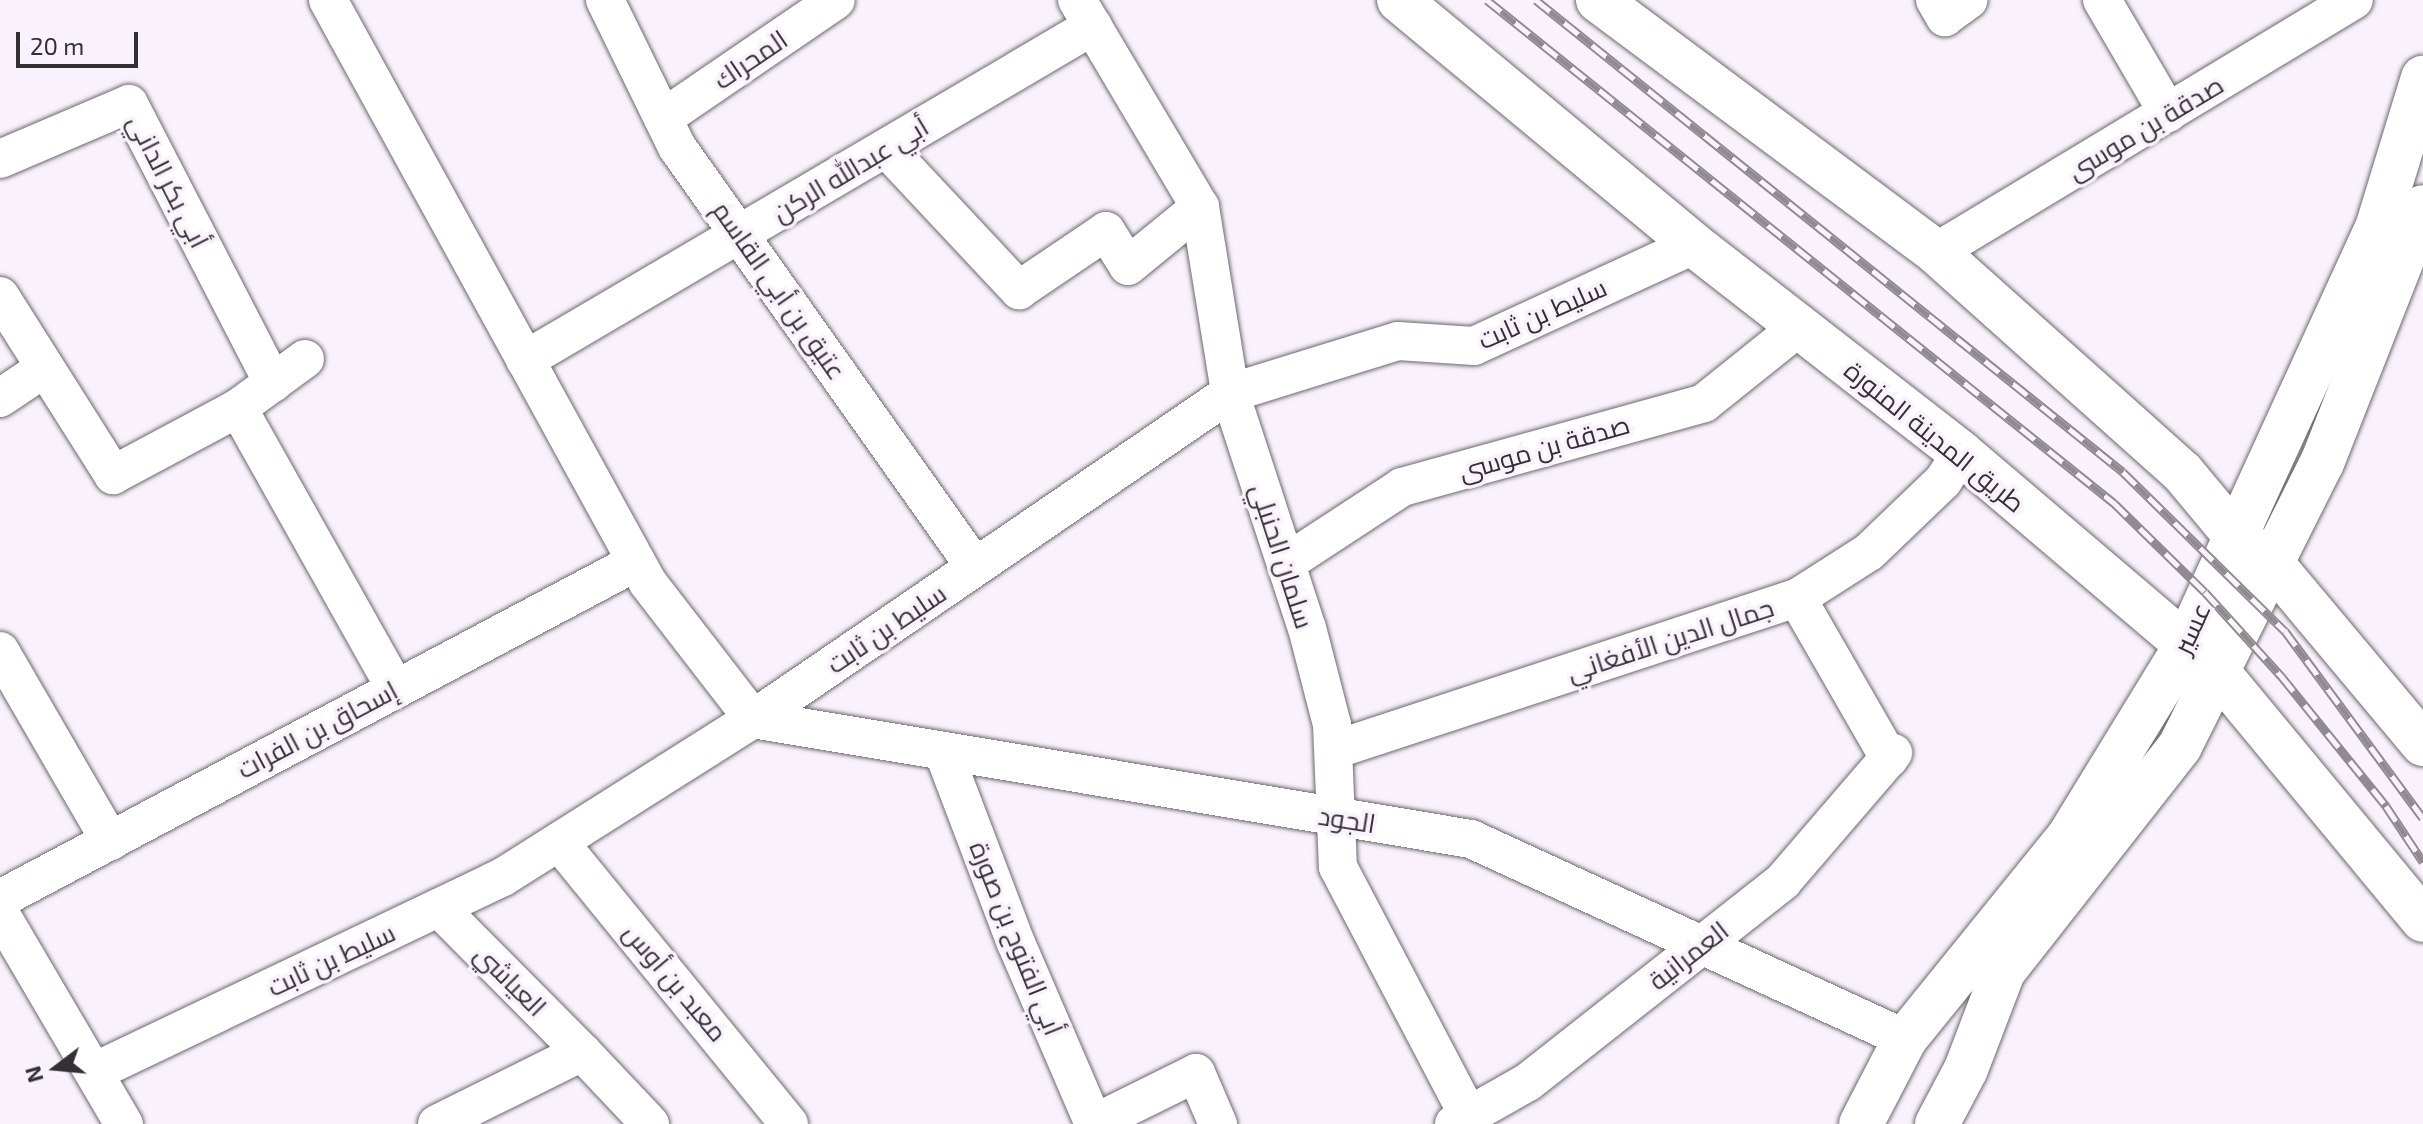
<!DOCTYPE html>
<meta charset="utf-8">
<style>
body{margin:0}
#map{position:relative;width:2423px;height:1124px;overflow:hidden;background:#f9f2fc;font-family:"Exo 2",Cairo,sans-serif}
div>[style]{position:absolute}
.roads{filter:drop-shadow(0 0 2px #6d676f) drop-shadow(0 0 2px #6d676f)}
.minor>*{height:38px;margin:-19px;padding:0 19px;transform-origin:19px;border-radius:19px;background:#fff}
.primary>*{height:44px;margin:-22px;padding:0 22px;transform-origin:22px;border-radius:22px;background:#fff}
.rail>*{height:9px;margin-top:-4.5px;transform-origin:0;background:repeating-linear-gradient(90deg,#f9f2fc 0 18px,#8f8b91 0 36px);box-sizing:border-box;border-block:2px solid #8f8b91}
span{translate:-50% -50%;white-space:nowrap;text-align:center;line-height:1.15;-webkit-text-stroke:7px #f9f2fc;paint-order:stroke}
.street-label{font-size:26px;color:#323033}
.north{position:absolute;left:16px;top:1028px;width:80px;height:80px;-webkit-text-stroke:6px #f9f2fc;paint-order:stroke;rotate:254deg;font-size:22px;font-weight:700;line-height:32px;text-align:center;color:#323033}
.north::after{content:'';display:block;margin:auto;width:28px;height:36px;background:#323033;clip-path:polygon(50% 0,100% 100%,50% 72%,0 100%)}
.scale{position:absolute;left:16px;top:32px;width:122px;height:36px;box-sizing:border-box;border:4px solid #323033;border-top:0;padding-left:10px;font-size:24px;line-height:28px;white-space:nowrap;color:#323033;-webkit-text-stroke:6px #f9f2fc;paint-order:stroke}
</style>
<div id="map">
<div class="roads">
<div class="minor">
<div style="left:328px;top:0;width:665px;rotate:61.24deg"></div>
<div style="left:648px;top:583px;width:172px;rotate:52.3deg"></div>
<div style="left:753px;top:719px;width:728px;rotate:9.49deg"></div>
<div style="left:1471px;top:839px;width:478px;rotate:24.7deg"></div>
<div style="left:605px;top:0;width:164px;rotate:63.9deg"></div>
<div style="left:677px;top:147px;width:515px;rotate:54.64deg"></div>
<div style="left:1077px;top:0;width:241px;rotate:59.3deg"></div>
<div style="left:1200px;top:207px;width:188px;rotate:80.8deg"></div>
<div style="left:1230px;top:393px;width:247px;rotate:71.9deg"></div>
<div style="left:1307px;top:628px;width:100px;rotate:75.5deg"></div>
<div style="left:1332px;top:725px;width:142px;rotate:87.6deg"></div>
<div style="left:1338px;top:867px;width:281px;rotate:62.3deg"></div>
<div style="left:1935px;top:0;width:20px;rotate:60deg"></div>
<div style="left:1945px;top:17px;width:29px;rotate:-36deg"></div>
<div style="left:2102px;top:0;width:131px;rotate:59.7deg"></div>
<div style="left:663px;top:118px;width:209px;rotate:-34.3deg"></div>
<div style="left:886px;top:148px;width:195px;rotate:46.9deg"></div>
<div style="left:1019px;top:290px;width:105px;rotate:-34.1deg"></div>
<div style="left:1106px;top:231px;width:41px;rotate:57.8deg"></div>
<div style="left:1128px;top:266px;width:93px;rotate:-39.3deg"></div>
<div style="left:0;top:159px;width:140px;rotate:-23.1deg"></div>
<div style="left:129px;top:104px;width:314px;rotate:62.7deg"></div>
<div style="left:1936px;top:252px;width:488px;rotate:-31.1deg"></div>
<div style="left:0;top:296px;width:212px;rotate:57.7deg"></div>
<div style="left:113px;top:475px;width:142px;rotate:-28.2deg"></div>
<div style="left:238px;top:408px;width:83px;rotate:-36.2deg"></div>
<div style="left:525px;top:360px;width:659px;rotate:-30.46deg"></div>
<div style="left:0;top:398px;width:54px;rotate:-33.7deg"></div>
<div style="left:238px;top:408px;width:321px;rotate:60.7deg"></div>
<div style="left:1286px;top:563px;width:139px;rotate:-33.2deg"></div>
<div style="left:1402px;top:487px;width:313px;rotate:-15.5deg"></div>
<div style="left:1704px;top:403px;width:122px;rotate:-38.7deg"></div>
<div style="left:1797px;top:598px;width:185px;rotate:60.1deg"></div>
<div style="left:0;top:651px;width:220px;rotate:59.9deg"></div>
<div style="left:1334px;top:750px;width:487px;rotate:-18.2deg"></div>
<div style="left:1797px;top:598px;width:85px;rotate:-32.6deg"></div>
<div style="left:1869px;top:552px;width:103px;rotate:-43.8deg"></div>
<div style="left:1943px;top:481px;width:33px;rotate:-57deg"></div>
<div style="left:943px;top:751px;width:205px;rotate:69.2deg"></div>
<div style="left:1016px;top:943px;width:197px;rotate:66.7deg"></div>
<div style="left:559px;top:842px;width:364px;rotate:50.8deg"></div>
<div style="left:0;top:899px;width:720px;rotate:-27.92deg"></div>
<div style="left:439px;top:908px;width:203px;rotate:45.2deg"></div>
<div style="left:0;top:913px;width:245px;rotate:59.6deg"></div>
<div style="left:94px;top:1072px;width:453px;rotate:-25.5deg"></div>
<div style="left:503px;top:877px;width:296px;rotate:-32.3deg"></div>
<div style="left:753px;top:719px;width:578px;rotate:-34.35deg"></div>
<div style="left:1230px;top:393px;width:176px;rotate:-17.2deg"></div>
<div style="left:1398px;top:341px;width:76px;rotate:3.8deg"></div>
<div style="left:1474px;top:346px;width:242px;rotate:-24.7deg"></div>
<div style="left:437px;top:1124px;width:162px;rotate:-26.4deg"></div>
<div style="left:582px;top:1052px;width:99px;rotate:46.6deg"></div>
<div style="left:1093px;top:1124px;width:115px;rotate:-26.3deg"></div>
<div style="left:1196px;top:1073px;width:56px;rotate:66.7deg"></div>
<div style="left:1454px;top:1124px;width:85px;rotate:-29.6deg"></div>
<div style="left:1528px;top:1082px;width:325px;rotate:-38.2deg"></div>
<div style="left:1783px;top:881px;width:169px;rotate:-49.3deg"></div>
</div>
<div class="primary">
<div style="left:1399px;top:0;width:383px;rotate:39.7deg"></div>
<div style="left:1694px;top:245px;width:338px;rotate:37.9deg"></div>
<div style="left:1961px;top:453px;width:336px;rotate:40.4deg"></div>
<div style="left:2217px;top:671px;width:323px;rotate:50.4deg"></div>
<div style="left:1598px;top:0;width:422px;rotate:36.7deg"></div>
<div style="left:1936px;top:252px;width:331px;rotate:41.8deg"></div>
<div style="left:2183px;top:473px;width:78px;rotate:50.2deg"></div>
<div style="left:2233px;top:533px;width:53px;rotate:38.8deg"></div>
<div style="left:2274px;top:566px;width:232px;rotate:50.1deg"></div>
<div style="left:1861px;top:1124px;width:96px;rotate:-62.6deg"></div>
<div style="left:1905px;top:1039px;width:259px;rotate:-51deg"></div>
<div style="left:2068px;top:838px;width:224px;rotate:-58.5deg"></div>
<div style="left:2185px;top:647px;width:464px;rotate:-65.4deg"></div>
<div style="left:2378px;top:225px;width:154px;rotate:-73deg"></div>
<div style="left:1937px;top:1124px;width:62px;rotate:-62.2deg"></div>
<div style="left:1966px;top:1069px;width:104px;rotate:-69.1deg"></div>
<div style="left:2003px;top:972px;width:287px;rotate:-51.9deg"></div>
<div style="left:2180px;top:746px;width:317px;rotate:-63.4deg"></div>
<div style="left:2322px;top:463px;width:275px;rotate:-68.5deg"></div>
</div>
</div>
<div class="rail">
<div style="left:1487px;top:0;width:804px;rotate:38.74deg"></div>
<div style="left:2114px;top:503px;width:127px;rotate:44.4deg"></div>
<div style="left:2205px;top:592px;width:115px;rotate:47.8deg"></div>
<div style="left:2282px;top:677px;width:166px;rotate:51.1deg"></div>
<div style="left:2386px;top:806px;width:67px;rotate:56.5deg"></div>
<div style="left:1536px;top:0;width:753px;rotate:38.8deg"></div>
<div style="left:2123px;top:472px;width:227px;rotate:44.5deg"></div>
<div style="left:2285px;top:631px;width:232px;rotate:53.6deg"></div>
</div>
<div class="street-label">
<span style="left:750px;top:59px;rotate:-34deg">المحراك</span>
<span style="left:2145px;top:127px;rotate:-31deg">صدقة بن موسى</span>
<span style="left:850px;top:169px;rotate:-31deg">أبي عبدالله الركن</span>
<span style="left:169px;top:181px;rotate:63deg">أبي بكر الداني</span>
<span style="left:780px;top:290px;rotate:55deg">عتيق بن أبي القاسم</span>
<span style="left:1542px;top:313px;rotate:-24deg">سليط بن ثابت</span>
<span style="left:1935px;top:436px;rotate:39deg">طريق المدينة المنورة</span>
<span style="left:1544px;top:447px;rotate:-16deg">صدقة بن موسى</span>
<span style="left:1283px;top:556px;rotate:72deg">سلمان الحنبلي</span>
<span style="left:886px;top:628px;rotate:-34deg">سليط بن ثابت</span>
<span style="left:2191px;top:628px;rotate:-65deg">عسير</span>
<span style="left:1670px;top:639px;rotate:-18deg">جمال الدين الأفغاني</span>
<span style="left:317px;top:729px;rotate:-28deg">إسحاق بن الفرات</span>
<span style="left:1347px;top:819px;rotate:9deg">الجود</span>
<span style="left:1017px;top:938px;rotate:68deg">أبي الفتوح بن صورة</span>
<span style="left:1688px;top:955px;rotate:-38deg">العمرانية</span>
<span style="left:331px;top:959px;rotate:-25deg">سليط بن ثابت</span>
<span style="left:511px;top:980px;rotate:45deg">العياشي</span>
<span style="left:676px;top:982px;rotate:50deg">معبد بن أوس</span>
</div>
<div class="north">N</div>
<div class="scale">20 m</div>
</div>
